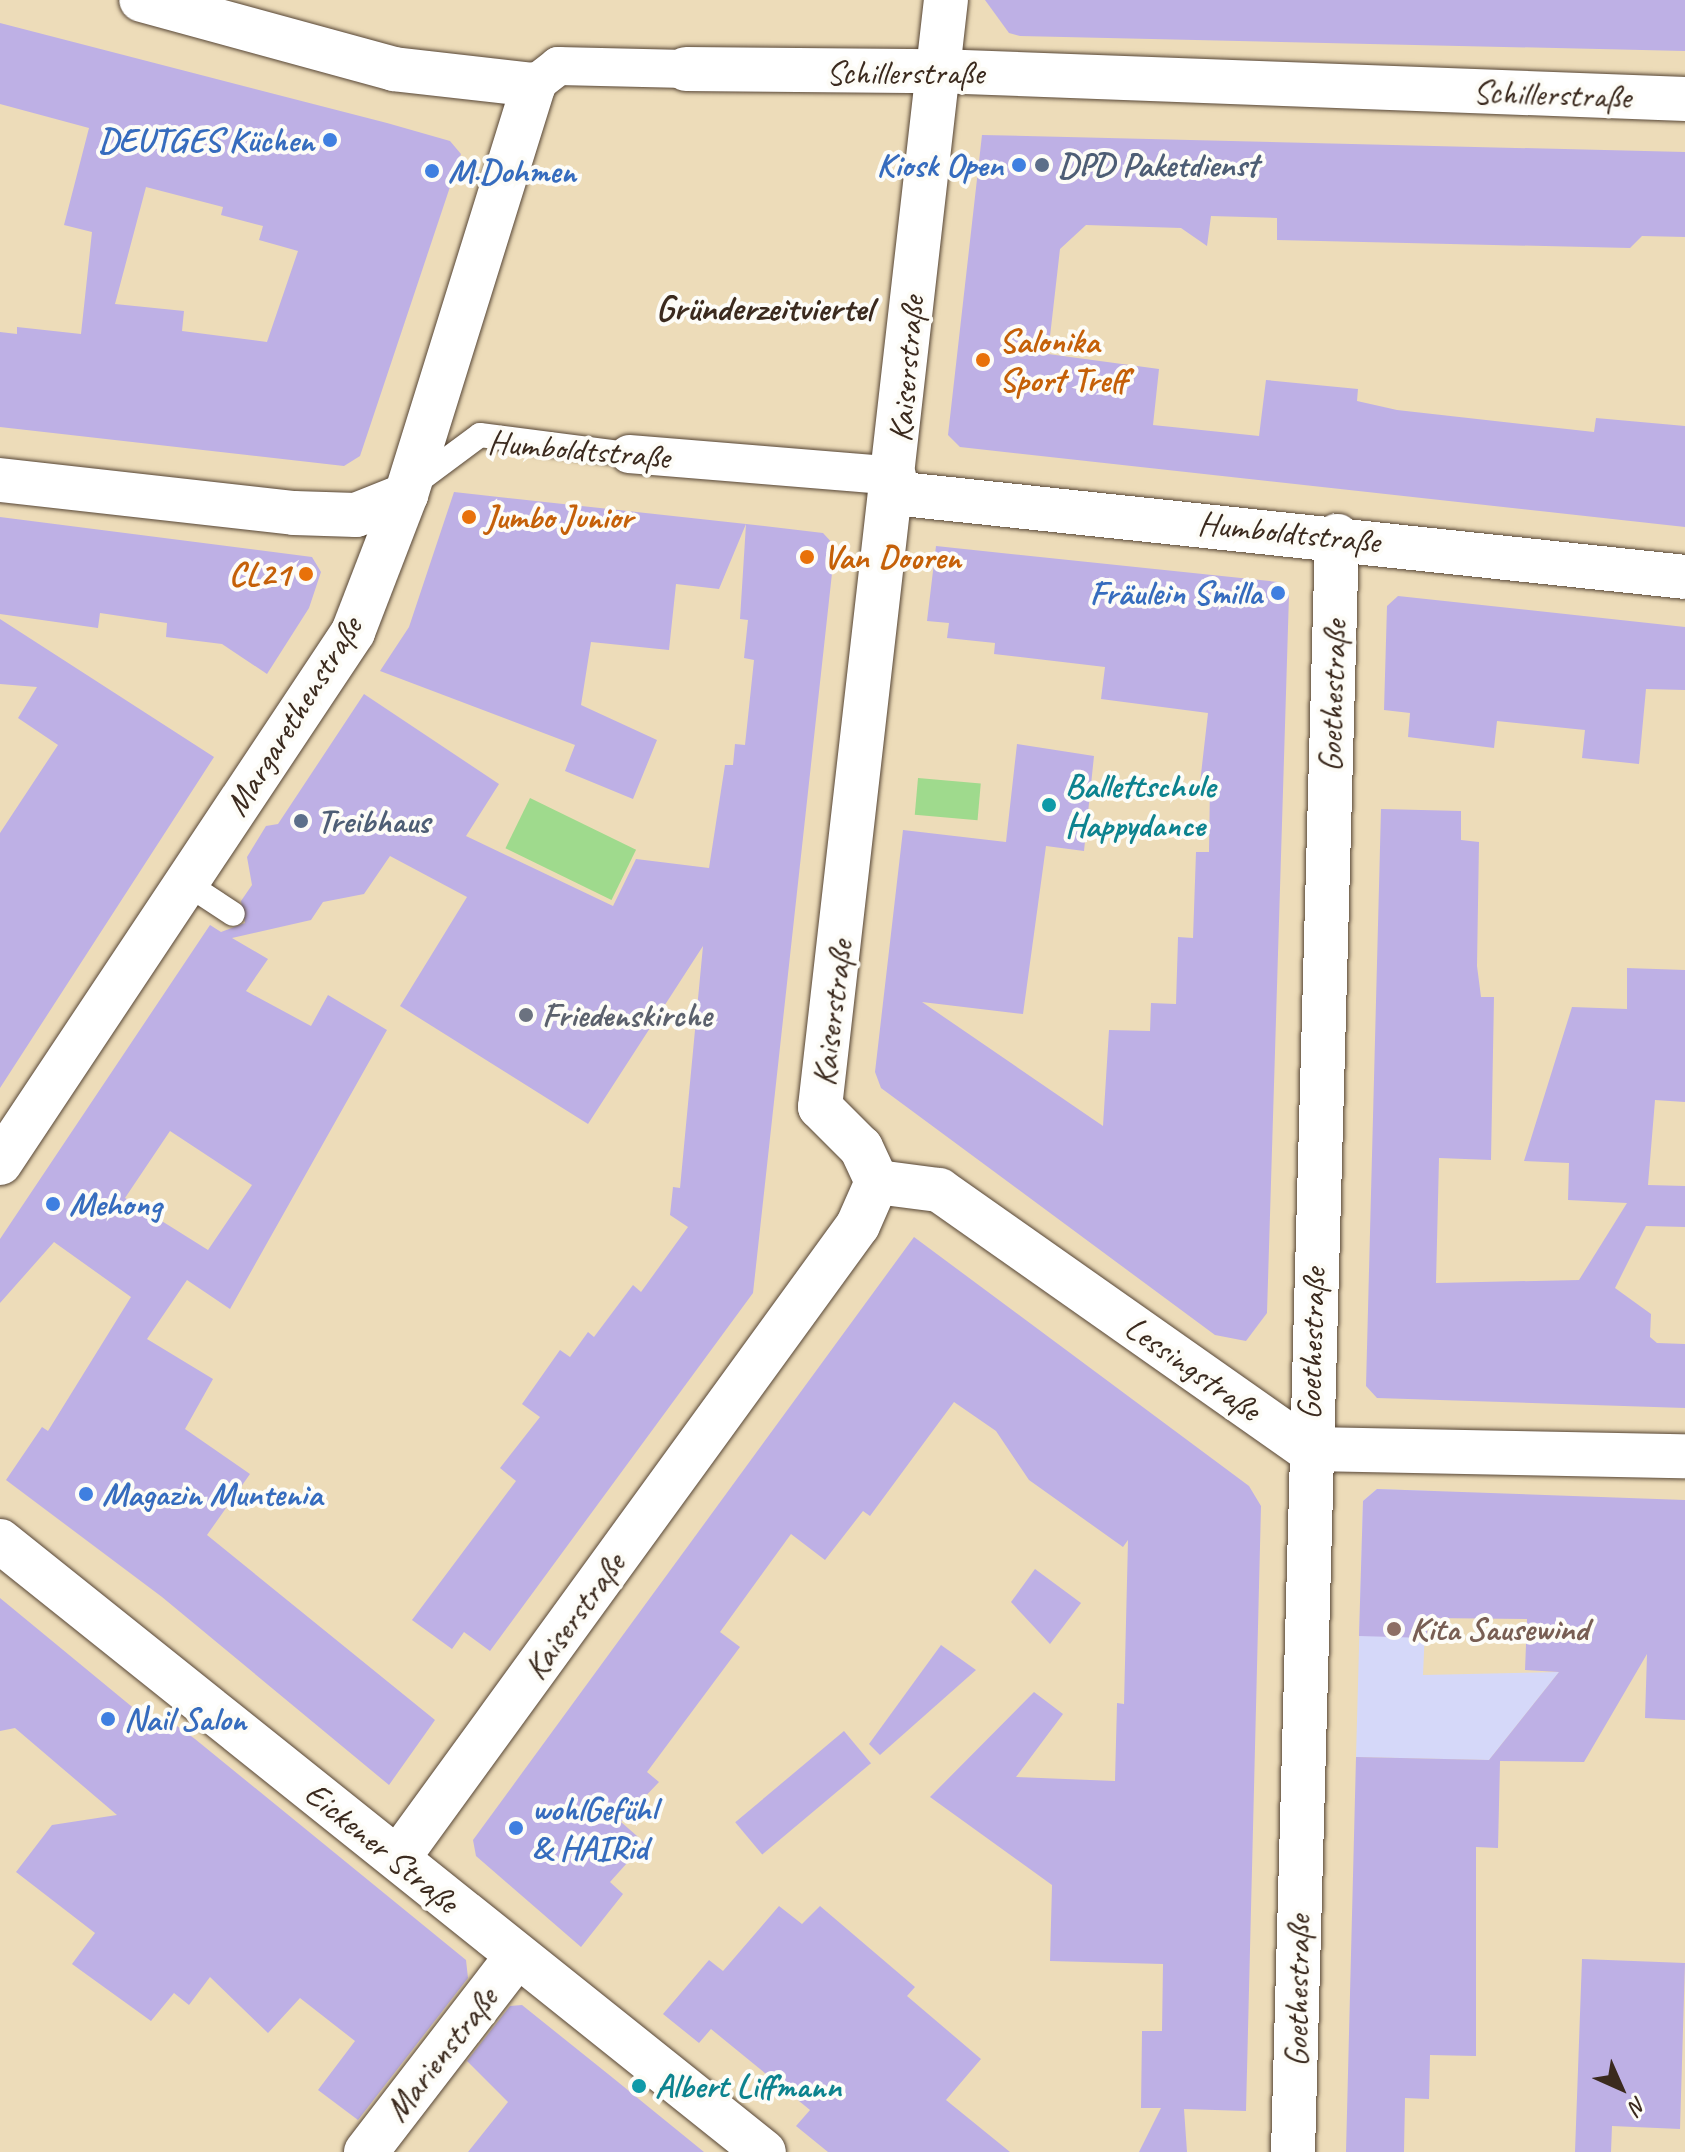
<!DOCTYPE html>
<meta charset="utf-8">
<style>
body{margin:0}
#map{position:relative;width:1685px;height:2152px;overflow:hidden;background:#eddcb9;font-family:Caveat,sans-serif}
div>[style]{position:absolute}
.built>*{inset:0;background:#d5d8f9}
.green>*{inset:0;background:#9fda8d;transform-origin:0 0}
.building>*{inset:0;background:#beb0e5;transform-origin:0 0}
.roads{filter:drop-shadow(0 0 2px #564535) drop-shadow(0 0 2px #564535)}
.service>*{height:24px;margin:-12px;padding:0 12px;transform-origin:12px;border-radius:12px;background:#fff}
.pedestrian>*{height:38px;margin:-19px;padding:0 19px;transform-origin:19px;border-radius:19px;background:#fff}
.minor>*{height:44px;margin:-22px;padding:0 22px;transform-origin:22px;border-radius:22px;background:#fff}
.dots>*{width:22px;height:22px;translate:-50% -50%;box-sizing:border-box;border:4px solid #fdfcf7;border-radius:50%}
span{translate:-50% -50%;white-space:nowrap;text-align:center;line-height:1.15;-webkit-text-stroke:8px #fdfcf7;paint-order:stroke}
.street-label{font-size:34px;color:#3b2a1e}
.shop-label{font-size:34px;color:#366cbe;font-weight:700}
.right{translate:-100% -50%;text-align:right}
.left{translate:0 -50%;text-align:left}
.service-label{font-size:34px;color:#4e5e75;font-weight:700}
.food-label{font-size:34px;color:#c56008;font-weight:700}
.culture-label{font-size:34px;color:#0d838f;font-weight:700}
.worship-label{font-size:34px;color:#5b616d;font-weight:700}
.education-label{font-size:34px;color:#785e54;font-weight:700}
.neighbourhood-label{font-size:36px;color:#3b2a1e;font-weight:700}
.north{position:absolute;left:1581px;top:2048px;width:80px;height:80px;-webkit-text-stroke:6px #fdfcf7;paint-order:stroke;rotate:135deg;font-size:22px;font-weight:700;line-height:32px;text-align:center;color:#3b2a1e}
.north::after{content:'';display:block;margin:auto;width:28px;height:36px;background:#3b2a1e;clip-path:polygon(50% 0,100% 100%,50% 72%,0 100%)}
</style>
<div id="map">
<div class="built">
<div style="clip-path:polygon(1377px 1489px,1431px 1491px,1423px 1675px,1559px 1672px,1489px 1760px,1356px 1757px,1363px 1501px)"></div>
</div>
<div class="green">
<div style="left:918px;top:778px;width:63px;height:37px;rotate:5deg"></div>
<div style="left:530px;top:798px;width:118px;height:56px;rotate:26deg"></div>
</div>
<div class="building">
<div style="clip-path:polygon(985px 0,1685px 0,1685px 51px,1020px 36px,1009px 33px)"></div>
<div style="clip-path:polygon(evenodd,0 23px,387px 123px,450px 141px,461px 154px,360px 456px,344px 466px,0 427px,0 332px,17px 334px,17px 327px,81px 334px,92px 232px,64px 225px,89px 128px,0 104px,0 23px,146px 187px,223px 207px,221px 215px,263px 226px,259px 240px,298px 251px,267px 342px,182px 331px,184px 311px,115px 304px,146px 187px)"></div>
<div style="clip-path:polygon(982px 135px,1685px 152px,1685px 237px,1642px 236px,1630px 248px,1277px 240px,1277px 218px,1211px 216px,1207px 246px,1181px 228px,1086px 225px,1060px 249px,1048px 354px,1159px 369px,1153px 425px,1259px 436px,1266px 380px,1358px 389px,1357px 401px,1397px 410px,1594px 432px,1596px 418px,1685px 426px,1685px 527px,960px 447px,948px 435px)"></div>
<div style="clip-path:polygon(454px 492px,746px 524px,719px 589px,676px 584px,669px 650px,591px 642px,581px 705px,657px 740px,633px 799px,565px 771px,575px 745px,380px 671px,409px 627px)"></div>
<div style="clip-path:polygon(0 517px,312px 557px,321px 572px,309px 608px,267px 674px,222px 644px,166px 637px,167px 623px,100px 613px,98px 628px,0 614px)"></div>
<div style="clip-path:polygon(evenodd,746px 524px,823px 533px,835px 546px,753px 1293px,490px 1651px,464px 1632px,452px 1649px,412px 1620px,516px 1481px,500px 1468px,540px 1417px,522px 1404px,560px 1350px,570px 1357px,588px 1332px,594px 1337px,633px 1285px,641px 1292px,688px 1227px,670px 1215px,673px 1187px,680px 1188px,703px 946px,588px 1124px,400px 1006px,467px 897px,390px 856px,364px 894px,323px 902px,311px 920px,232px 938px,268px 959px,246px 991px,311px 1026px,328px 995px,387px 1030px,230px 1309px,187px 1280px,147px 1339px,213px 1379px,185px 1429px,250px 1474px,207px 1535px,435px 1720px,389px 1785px,162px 1597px,6px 1480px,42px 1427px,48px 1431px,131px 1297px,54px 1242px,0 1303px,0 1239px,210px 925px,221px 932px,245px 923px,241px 901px,252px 885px,247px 857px,266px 826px,278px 824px,364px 694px,499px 784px,466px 836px,613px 906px,636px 859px,709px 868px,725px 765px,733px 765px,735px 744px,745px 745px,754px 660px,744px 658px,748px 620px,740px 619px,746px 524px,170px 1131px,252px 1185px,208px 1250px,125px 1198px,170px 1131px)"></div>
<div style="clip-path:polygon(936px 546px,1278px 582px,1289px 595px,1267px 1313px,1246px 1341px,1215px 1335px,881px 1088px,875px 1072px,903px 830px,1006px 842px,1017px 744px,1094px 756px,1084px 851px,1046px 846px,1023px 1014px,922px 1002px,1103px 1126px,1109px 1030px,1150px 1031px,1151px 1003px,1176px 1004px,1178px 937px,1193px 938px,1196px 852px,1209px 852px,1210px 783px,1200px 783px,1208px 713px,1101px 699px,1105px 667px,994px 654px,995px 643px,947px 638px,949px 623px,927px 621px)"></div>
<div style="clip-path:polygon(1398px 596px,1685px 627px,1685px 690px,1646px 689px,1639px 764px,1582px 758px,1585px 730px,1497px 721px,1494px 748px,1408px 737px,1410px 713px,1384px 710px,1387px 606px)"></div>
<div style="clip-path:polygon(0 619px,214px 757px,0 1088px,0 833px,58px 745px,18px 718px,37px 687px,0 684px)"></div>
<div style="clip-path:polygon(1381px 809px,1461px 811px,1461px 840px,1479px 842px,1477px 966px,1481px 997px,1494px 997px,1491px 1160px,1439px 1158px,1436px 1283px,1579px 1280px,1627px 1203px,1568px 1200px,1569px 1163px,1524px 1161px,1572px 1007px,1627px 1009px,1627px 968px,1685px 970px,1685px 1102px,1655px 1100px,1648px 1185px,1685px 1186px,1685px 1227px,1646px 1226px,1615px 1288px,1651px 1314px,1650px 1337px,1657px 1343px,1685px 1344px,1685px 1408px,1377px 1398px,1366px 1386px)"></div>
<div style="clip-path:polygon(914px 1237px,1249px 1486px,1261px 1506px,1246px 2111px,1184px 2109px,1187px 2152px,1139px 2152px,1161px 2108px,1141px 2108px,1142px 2031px,1162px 2031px,1163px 1964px,1050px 1961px,1052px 1885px,930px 1797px,1034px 1692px,1063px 1714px,1016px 1777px,1115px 1781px,1117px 1703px,1124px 1704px,1128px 1540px,1123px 1547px,1029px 1480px,996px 1431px,954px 1402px,870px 1516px,863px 1511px,825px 1560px,791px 1534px,720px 1632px,740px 1647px,647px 1772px,659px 1782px,621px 1822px,645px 1843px,610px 1882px,623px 1894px,581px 1947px,476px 1856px,473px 1840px)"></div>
<div style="clip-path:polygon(1377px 1489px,1685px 1500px,1685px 1720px,1645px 1718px,1647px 1654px,1584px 1762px,1500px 1761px,1498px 1848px,1476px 1847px,1476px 2056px,1430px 2055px,1429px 2099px,1405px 2098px,1404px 2152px,1346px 2152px,1356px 1757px,1489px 1760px,1559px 1672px,1525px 1670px,1527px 1619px,1428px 1618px,1427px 1638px,1359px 1636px,1363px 1501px)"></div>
<div style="clip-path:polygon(1035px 1569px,1081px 1603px,1050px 1644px,1011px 1602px)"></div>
<div style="clip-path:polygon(0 1598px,148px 1720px,166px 1718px,195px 1739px,466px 1960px,468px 1978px,358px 2120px,318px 2090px,355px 2041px,300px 1998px,268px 2033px,210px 1977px,189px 2005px,174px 1993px,151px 2021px,72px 1964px,95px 1933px,16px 1872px,52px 1825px,117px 1815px,15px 1728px,0 1731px)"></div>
<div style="clip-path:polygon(941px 1645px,976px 1670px,880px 1755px,869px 1744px)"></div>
<div style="left:844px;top:1731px;width:42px;height:142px;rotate:50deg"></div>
<div style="clip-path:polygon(779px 1906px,802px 1924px,820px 1906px,915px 1987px,907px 1996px,981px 2059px,946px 2100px,1010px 2152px,828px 2152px,796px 2126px,810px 2110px,711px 2029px,699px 2043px,663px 2014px,709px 1960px,723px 1971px)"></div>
<div style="clip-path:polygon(1582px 1959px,1685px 1963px,1680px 2129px,1612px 2126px,1611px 2152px,1575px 2152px)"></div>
<div style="clip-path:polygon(522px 2005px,613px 2078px,704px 2152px,468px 2152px,508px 2102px,467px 2061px,510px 2006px)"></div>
</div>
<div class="roads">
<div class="service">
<div style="left:418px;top:481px;width:77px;rotate:-36.6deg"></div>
<div style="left:480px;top:435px;width:150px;rotate:7.3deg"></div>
<div style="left:186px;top:883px;width:56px;rotate:33.4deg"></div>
</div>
<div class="pedestrian">
<div style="left:534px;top:85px;width:31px;rotate:-38deg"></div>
<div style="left:558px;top:66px;width:128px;rotate:1.3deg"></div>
<div style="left:629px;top:454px;width:269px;rotate:4.7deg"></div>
</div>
<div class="minor">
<div style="left:686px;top:69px;width:251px;rotate:0.5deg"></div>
<div style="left:937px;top:71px;width:749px;rotate:2.14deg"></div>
<div style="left:0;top:480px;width:296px;rotate:6.4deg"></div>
<div style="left:294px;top:513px;width:62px;rotate:1.8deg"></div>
<div style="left:356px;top:515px;width:54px;rotate:-21.8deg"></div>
<div style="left:893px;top:493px;width:796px;rotate:6.05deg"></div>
<div style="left:0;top:1163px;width:638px;rotate:-56.38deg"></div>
<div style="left:353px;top:632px;width:147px;rotate:-68.9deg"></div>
<div style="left:406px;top:495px;width:430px;rotate:-72.7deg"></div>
<div style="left:534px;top:85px;width:141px;rotate:-173.5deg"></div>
<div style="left:394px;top:69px;width:262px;rotate:-164.7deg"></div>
<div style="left:877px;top:1182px;width:63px;rotate:7.4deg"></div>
<div style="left:939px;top:1190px;width:451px;rotate:35.1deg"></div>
<div style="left:1308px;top:1449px;width:377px;rotate:1.1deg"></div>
<div style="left:0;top:1541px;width:978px;rotate:38.65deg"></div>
<div style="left:398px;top:1858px;width:782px;rotate:-53.99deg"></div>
<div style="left:858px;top:1225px;width:47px;rotate:-66.2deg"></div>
<div style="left:877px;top:1182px;width:38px;rotate:-115deg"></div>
<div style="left:861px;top:1148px;width:58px;rotate:-135deg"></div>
<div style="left:820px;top:1107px;width:1114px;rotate:-83.51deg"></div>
<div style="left:366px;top:2152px;width:246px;rotate:-52.4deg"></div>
<div style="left:1293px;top:2152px;width:1617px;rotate:-88.44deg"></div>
</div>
</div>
<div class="dots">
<div style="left:330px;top:140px;background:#3f7fe0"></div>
<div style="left:1019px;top:165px;background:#3f7fe0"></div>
<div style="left:1042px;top:165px;background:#5c6f8a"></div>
<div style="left:432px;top:171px;background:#3f7fe0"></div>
<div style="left:983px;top:360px;background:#e8710a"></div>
<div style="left:469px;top:517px;background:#e8710a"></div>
<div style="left:807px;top:557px;background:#e8710a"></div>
<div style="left:306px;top:574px;background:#e8710a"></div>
<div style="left:1278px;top:593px;background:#3f7fe0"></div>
<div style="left:1049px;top:805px;background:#0f9aa8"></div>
<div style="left:301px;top:821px;background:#5c6f8a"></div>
<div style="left:526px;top:1015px;background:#6b7280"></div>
<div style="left:53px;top:1204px;background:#3f7fe0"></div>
<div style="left:86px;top:1494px;background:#3f7fe0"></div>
<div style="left:1394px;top:1629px;background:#8d6e63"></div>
<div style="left:108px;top:1719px;background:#3f7fe0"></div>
<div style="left:516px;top:1828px;background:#3f7fe0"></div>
<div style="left:639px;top:2086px;background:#0f9aa8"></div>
</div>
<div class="street-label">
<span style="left:905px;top:73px">Schillerstraße</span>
<span style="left:1552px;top:94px;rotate:2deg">Schillerstraße</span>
<span style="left:906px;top:369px;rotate:-85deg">Kaiserstraße</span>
<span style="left:579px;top:449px;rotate:5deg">Humboldtstraße</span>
<span style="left:1289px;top:532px;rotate:6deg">Humboldtstraße</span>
<span style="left:1332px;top:696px;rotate:-88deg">Goethestraße</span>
<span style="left:293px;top:716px;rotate:-58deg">Margarethenstraße</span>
<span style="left:832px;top:1013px;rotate:-83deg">Kaiserstraße</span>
<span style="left:1311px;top:1344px;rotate:-88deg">Goethestraße</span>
<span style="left:1193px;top:1368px;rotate:35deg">Lessingstraße</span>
<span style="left:574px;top:1616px;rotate:-54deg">Kaiserstraße</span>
<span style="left:382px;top:1847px;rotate:39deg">Eickener Straße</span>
<span style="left:1297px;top:1991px;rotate:-89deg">Goethestraße</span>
<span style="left:441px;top:2054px;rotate:-52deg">Marienstraße</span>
</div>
<div class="shop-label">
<span class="right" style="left:314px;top:140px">DEUTGES Küchen</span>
<span class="right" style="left:1003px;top:165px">Kiosk Open</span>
<span class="left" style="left:448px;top:171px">M.Dohmen</span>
<span class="right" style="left:1262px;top:593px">Fräulein Smilla</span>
<span class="left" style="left:69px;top:1204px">Mehong</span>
<span class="left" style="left:102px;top:1494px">Magazin Muntenia</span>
<span class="left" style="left:124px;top:1719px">Nail Salon</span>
<span class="left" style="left:532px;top:1828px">wohlGefühl<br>&amp; HAIRid</span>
</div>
<div class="service-label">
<span class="left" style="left:1058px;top:165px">DPD Paketdienst</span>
<span class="left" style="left:317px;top:821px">Treibhaus</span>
</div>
<div class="food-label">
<span class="left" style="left:999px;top:360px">Salonika<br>Sport Treff</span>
<span class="left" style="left:485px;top:517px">Jumbo Junior</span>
<span class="left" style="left:823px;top:557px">Van Dooren</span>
<span class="right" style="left:290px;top:574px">CL21</span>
</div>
<div class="culture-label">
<span class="left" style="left:1065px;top:805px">Ballettschule<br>Happydance</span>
<span class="left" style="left:655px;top:2086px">Albert Liffmann</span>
</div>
<div class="worship-label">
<span class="left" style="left:542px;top:1015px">Friedenskirche</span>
</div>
<div class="education-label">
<span class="left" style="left:1410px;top:1629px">Kita Sausewind</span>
</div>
<div class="neighbourhood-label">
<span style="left:764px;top:309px">Gründerzeitviertel</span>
</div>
<div class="north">N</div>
</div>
